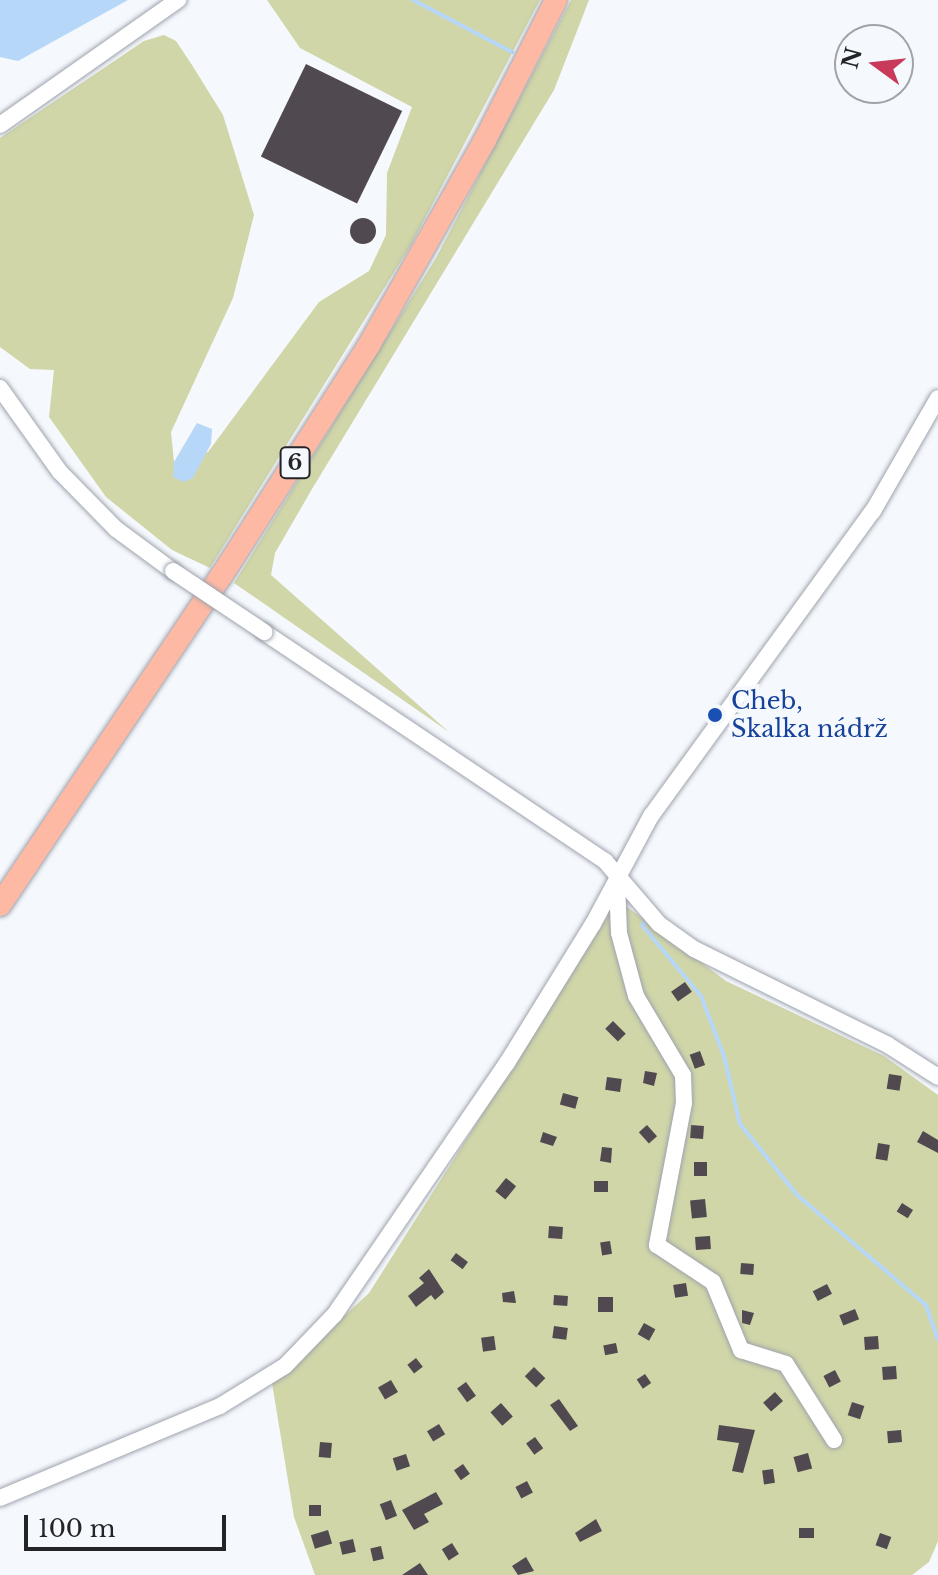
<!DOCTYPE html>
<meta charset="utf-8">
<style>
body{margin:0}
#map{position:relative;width:938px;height:1575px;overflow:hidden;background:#f5f8fd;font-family:"Libre Baskerville",serif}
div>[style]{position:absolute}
.green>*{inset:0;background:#d0d6a8}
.water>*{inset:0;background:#b6d7f7}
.stream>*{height:4px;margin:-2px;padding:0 2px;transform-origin:2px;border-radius:2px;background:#b6d7f7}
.building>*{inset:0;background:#514950;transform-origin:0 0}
.round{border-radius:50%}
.roads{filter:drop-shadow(0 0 2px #9ea3ac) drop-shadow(0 0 2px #9ea3ac)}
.minor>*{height:16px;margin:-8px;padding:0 8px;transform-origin:8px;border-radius:8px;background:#fff}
.major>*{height:22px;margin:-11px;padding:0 11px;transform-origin:11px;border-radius:11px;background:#feb9a4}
.bridges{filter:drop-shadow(0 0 2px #9ea3ac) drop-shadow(0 0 2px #9ea3ac)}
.minor-bridge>*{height:16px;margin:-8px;padding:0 8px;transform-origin:8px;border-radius:8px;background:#fff}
.dots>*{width:22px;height:22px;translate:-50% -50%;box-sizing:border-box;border:4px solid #f5f8fd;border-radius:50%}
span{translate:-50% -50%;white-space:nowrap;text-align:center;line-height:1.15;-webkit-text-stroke:8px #f5f8fd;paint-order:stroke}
.shield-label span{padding:2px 6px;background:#f5f8fd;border:2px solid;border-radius:6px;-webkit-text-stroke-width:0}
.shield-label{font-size:22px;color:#232428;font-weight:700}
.transit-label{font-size:24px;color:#164399}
.left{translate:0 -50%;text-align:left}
.north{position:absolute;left:834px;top:24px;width:80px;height:80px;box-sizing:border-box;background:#f5f8fd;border:2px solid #a1a3a8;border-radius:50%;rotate:285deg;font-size:22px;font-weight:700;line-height:32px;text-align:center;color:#232428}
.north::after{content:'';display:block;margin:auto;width:28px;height:36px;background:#c93959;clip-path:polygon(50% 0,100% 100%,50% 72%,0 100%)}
.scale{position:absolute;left:24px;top:1515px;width:202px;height:36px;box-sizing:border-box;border:4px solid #232428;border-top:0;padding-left:10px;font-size:24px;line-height:28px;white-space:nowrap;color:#232428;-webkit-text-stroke:6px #f5f8fd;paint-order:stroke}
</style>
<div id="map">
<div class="green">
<div style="clip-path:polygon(267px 0,540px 0,411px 245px,210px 568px,172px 550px,106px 497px,49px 417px,54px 370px,30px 369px,0 347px,0 138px,144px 41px,164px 35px,176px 41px,192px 65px,223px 115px,254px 215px,233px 298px,171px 432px,174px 462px,208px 452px,319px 302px,369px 271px,386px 235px,387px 173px,412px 107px,300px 48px)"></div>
<div style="clip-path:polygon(571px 0,589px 0,554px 90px,312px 489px,275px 553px,271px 575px,449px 732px,234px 583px,436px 258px)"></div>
<div style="clip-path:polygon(618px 900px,726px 981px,884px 1056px,938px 1095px,938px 1541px,929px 1562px,912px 1575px,315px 1575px,294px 1517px,272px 1383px,369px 1293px)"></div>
</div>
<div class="water">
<div style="clip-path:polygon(0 0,128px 0,18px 61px,0 57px)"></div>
<div style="clip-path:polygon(197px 423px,212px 429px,211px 444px,193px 478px,183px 482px,173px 477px,174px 462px)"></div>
</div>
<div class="stream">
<div style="left:413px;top:0;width:112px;rotate:27.7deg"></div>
<div style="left:648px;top:919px;width:8px;rotate:135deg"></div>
<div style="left:642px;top:925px;width:92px;rotate:50.3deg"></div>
<div style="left:701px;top:996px;width:64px;rotate:69deg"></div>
<div style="left:724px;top:1056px;width:70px;rotate:76.8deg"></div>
<div style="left:740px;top:1124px;width:91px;rotate:51.2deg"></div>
<div style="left:797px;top:1195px;width:170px;rotate:40.5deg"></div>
<div style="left:926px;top:1305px;width:37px;rotate:71deg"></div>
</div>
<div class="building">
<div style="left:306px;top:64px;width:107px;height:103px;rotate:26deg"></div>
<div class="round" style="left:350px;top:218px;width:26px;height:26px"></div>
<div style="left:685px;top:982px;width:12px;height:17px;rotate:55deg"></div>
<div style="left:613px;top:1021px;width:18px;height:11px;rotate:45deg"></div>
<div style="left:700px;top:1051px;width:15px;height:11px;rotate:70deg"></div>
<div style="clip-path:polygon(645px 1071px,657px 1073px,654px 1086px,643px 1083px)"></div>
<div style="left:889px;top:1074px;width:13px;height:15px;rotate:9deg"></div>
<div style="left:607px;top:1077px;width:15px;height:13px;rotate:8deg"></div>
<div style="left:563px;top:1093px;width:16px;height:12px;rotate:15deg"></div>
<div style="left:647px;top:1125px;width:15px;height:11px;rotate:48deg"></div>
<div style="left:691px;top:1125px;width:13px;height:13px;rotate:4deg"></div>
<div style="clip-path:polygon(923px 1131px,938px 1140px,938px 1153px,917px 1142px)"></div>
<div style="clip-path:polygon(543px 1132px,557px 1137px,553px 1146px,540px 1142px)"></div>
<div style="left:878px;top:1143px;width:12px;height:16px;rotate:9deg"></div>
<div style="clip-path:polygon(602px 1147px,612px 1148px,611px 1163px,600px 1161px)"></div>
<div style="left:694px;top:1162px;width:13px;height:14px"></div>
<div style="left:506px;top:1178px;width:13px;height:17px;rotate:39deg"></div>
<div style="left:594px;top:1181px;width:14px;height:11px"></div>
<div style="left:705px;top:1199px;width:18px;height:15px;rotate:84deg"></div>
<div style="left:902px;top:1203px;width:13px;height:10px;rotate:32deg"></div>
<div style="left:549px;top:1226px;width:14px;height:12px;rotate:4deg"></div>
<div style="left:710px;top:1236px;width:13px;height:15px;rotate:86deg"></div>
<div style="left:610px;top:1241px;width:13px;height:10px;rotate:81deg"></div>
<div style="left:456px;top:1253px;width:15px;height:9px;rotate:37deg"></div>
<div style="left:741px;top:1263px;width:13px;height:11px;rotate:4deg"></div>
<div style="clip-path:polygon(429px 1269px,444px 1292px,435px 1300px,431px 1295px,416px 1307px,408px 1296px,424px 1283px,419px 1278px)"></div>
<div style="left:686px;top:1283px;width:13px;height:13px;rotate:81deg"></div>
<div style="left:827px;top:1284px;width:11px;height:16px;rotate:63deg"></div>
<div style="clip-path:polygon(514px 1291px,516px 1303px,503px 1302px,502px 1293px)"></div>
<div style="left:554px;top:1295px;width:14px;height:10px;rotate:4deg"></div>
<div style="left:598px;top:1297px;width:15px;height:15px"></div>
<div style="left:855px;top:1309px;width:11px;height:17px;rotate:68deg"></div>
<div style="clip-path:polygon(742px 1310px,754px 1313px,750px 1325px,742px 1323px)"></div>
<div style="left:644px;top:1323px;width:13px;height:13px;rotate:29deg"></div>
<div style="left:554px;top:1326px;width:14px;height:12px;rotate:8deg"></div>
<div style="left:494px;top:1336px;width:14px;height:13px;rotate:82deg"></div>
<div style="left:878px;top:1336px;width:13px;height:14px;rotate:86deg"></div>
<div style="left:616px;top:1343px;width:10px;height:13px;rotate:79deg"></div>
<div style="left:416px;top:1358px;width:11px;height:11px;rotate:52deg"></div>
<div style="left:896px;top:1366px;width:13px;height:14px;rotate:86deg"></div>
<div style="left:534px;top:1367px;width:16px;height:13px;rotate:45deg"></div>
<div style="left:835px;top:1370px;width:13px;height:13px;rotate:63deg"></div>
<div style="left:645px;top:1374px;width:11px;height:10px;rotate:56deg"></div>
<div style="left:391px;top:1380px;width:14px;height:15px;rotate:60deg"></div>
<div style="left:466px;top:1382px;width:17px;height:11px;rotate:54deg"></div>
<div style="left:775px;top:1392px;width:12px;height:16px;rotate:48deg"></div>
<div style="clip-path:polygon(559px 1399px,578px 1426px,570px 1431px,550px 1405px)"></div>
<div style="left:852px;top:1402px;width:13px;height:14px;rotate:18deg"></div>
<div style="left:501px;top:1403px;width:18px;height:14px;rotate:49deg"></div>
<div style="left:439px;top:1424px;width:12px;height:14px;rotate:59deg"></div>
<div style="clip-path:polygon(719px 1425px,755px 1430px,743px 1473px,732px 1471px,739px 1443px,717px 1440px)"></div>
<div style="left:901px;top:1430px;width:12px;height:14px;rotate:85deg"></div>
<div style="left:535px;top:1437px;width:14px;height:11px;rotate:54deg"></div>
<div style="left:320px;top:1442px;width:12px;height:15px;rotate:5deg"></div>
<div style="left:808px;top:1453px;width:16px;height:15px;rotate:75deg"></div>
<div style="left:406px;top:1454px;width:13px;height:14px;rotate:72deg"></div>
<div style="left:463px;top:1464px;width:12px;height:11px;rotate:55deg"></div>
<div style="left:773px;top:1469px;width:14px;height:11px;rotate:82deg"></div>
<div style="left:527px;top:1481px;width:13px;height:13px;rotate:63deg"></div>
<div style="clip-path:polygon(436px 1492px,443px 1504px,424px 1514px,429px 1522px,414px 1530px,402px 1510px)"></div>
<div style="left:391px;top:1500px;width:17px;height:12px;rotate:69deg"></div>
<div style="left:321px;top:1505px;width:11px;height:12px;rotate:90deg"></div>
<div style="clip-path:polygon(596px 1519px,602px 1531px,580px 1542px,575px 1533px)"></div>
<div style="left:799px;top:1528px;width:15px;height:10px"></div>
<div style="left:328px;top:1530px;width:14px;height:18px;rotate:73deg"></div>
<div style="left:880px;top:1533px;width:12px;height:13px;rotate:20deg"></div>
<div style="left:353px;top:1539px;width:13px;height:14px;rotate:77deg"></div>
<div style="left:452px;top:1543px;width:13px;height:12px;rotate:58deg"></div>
<div style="left:381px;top:1546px;width:13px;height:11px;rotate:77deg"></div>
<div style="clip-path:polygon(526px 1557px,534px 1571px,518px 1575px,512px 1566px)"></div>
<div style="clip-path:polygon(420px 1563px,428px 1575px,402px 1575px)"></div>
</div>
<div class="roads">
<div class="minor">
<div style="left:0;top:125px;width:218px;rotate:-35.1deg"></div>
<div style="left:0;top:388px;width:103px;rotate:54.5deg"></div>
<div style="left:60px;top:472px;width:80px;rotate:45.5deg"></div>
<div style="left:116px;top:529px;width:71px;rotate:36.4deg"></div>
<div style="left:264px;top:632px;width:411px;rotate:33.9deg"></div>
<div style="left:605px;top:861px;width:83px;rotate:49.4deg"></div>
<div style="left:659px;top:924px;width:43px;rotate:35.5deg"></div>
<div style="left:694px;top:949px;width:216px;rotate:26.3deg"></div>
<div style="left:888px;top:1045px;width:59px;rotate:32.6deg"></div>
<div style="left:617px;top:883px;width:50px;rotate:87.7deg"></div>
<div style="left:619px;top:933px;width:65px;rotate:74.9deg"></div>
<div style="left:636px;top:996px;width:92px;rotate:59.3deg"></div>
<div style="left:683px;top:1075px;width:28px;rotate:88deg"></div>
<div style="left:684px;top:1103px;width:145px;rotate:100.8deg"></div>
<div style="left:657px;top:1245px;width:67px;rotate:33.5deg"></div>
<div style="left:713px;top:1282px;width:74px;rotate:67.6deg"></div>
<div style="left:741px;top:1350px;width:47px;rotate:17.3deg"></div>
<div style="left:786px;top:1364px;width:90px;rotate:57.7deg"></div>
<div style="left:0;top:1498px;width:238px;rotate:-22.7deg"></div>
<div style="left:220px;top:1406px;width:76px;rotate:-31.6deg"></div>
<div style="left:285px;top:1366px;width:72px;rotate:-46.1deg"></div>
<div style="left:335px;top:1314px;width:304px;rotate:-55.6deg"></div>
<div style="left:507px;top:1063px;width:163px;rotate:-58.3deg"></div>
<div style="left:593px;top:924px;width:123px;rotate:-61.8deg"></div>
<div style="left:651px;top:816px;width:377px;rotate:-54deg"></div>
<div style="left:873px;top:511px;width:130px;rotate:-60.1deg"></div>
</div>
<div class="major">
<div style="left:0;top:905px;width:398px;rotate:-56.1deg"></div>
<div style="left:222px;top:575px;width:273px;rotate:-57.4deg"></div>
<div style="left:369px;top:345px;width:233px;rotate:-60.5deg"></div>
<div style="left:484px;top:142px;width:159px;rotate:-63.1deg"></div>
</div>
</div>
<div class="bridges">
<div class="minor-bridge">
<div style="left:173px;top:571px;width:110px;rotate:33.8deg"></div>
</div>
</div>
<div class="dots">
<div style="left:715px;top:715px;background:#1a4fb4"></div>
</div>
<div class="shield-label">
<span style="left:295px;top:463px">6</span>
</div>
<div class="transit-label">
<span class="left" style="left:731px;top:715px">Cheb,<br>Skalka nádrž</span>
</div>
<div class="north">N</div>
<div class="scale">100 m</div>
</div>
